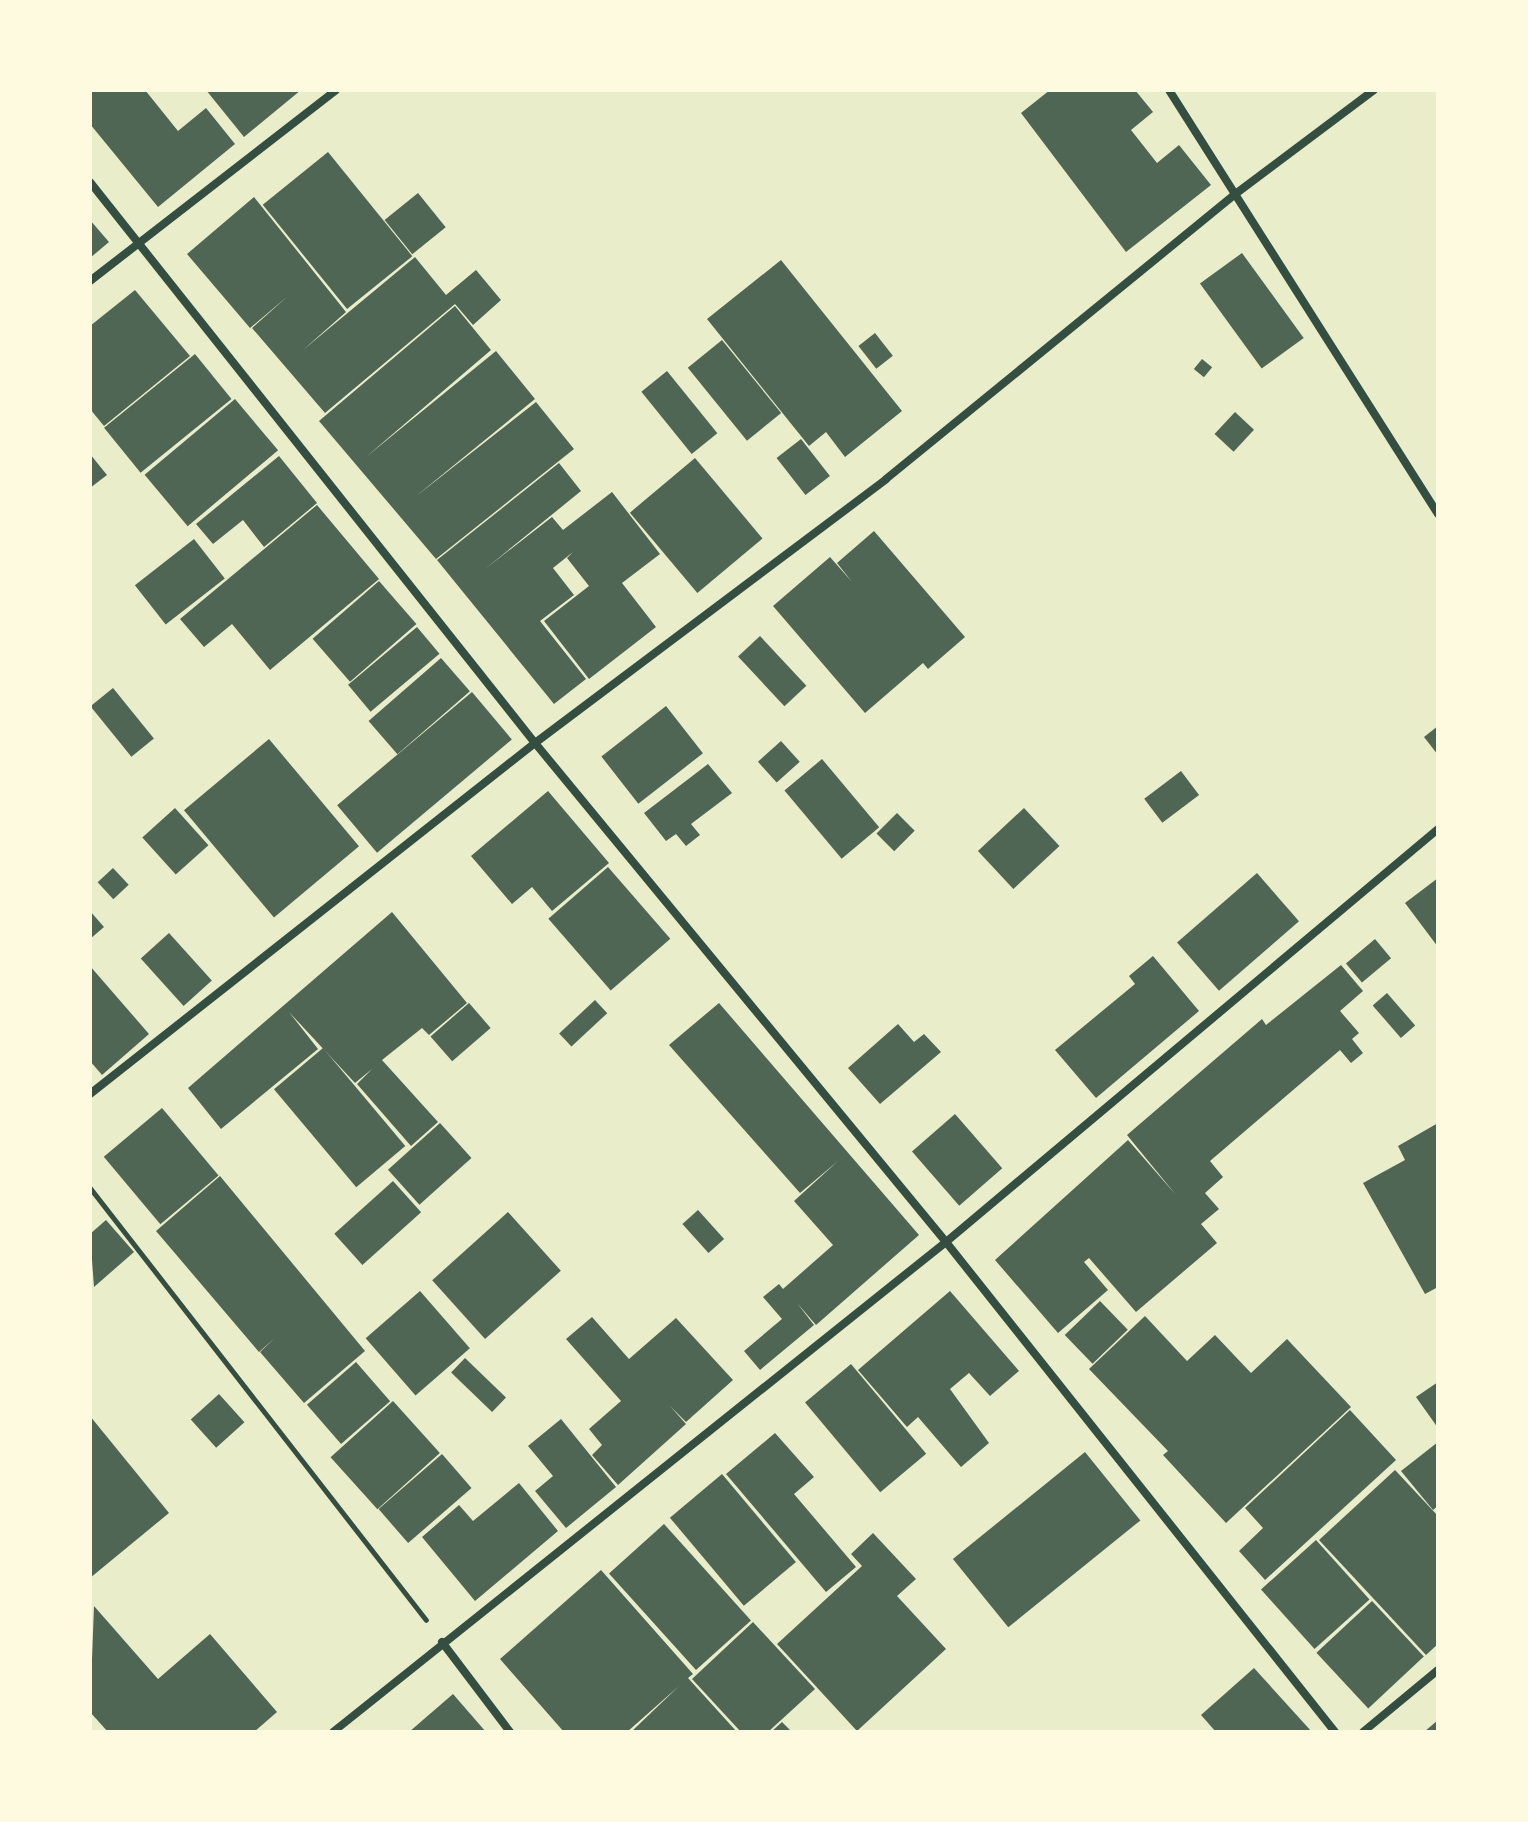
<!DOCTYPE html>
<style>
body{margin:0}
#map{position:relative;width:1528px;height:1822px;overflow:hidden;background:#e9edc9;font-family:Helvetica,sans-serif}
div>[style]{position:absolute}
.building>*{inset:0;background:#4f6655;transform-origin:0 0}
.path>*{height:5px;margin:-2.5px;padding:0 2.5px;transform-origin:2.5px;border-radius:2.5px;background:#344e41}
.minor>*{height:8px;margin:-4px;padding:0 4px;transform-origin:4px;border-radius:4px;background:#344e41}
span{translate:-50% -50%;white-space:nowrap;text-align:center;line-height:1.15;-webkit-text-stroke:6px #fefae0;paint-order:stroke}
.frame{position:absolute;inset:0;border:92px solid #fefae0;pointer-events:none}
</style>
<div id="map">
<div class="building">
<div style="clip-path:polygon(90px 90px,145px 90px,178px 131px,206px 108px,235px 144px,158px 207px,90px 124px)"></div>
<div style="clip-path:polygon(206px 90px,301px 90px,244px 137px)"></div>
<div style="clip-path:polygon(1050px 90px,1135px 90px,1153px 112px,1131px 130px,1157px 163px,1179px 145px,1211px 185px,1126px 252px,1021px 113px)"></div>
<div style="left:328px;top:152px;width:134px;height:84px;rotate:51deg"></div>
<div style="left:418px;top:193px;width:44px;height:43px;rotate:51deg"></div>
<div style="clip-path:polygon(254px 197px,346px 312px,303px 350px,415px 257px,446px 295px,476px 270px,501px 300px,473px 325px,455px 304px,325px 413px,252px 328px,288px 296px,250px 328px,187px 254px)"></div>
<div style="clip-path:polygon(90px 220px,109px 242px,90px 258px)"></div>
<div style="left:1242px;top:253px;width:105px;height:52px;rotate:54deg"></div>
<div style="clip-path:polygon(781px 260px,902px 411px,845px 457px,826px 432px,809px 446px,707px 319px)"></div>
<div style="clip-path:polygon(135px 290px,190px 356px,104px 426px,90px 409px,90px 326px)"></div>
<div style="clip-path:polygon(455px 306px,491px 350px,366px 457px,496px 351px,535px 399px,415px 497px,536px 402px,574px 449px,436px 559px,319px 421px)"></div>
<div style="left:875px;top:333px;width:29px;height:21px;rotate:52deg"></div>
<div style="left:722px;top:340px;width:94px;height:44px;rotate:51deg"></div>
<div style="left:195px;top:354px;width:58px;height:117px;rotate:51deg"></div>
<div style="left:1202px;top:359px;width:13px;height:13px;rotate:39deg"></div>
<div style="left:667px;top:371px;width:80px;height:33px;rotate:51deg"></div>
<div style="left:235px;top:399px;width:67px;height:118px;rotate:50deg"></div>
<div style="left:1235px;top:412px;width:26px;height:30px;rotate:43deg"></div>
<div style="left:801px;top:439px;width:47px;height:31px;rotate:52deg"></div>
<div style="clip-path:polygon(90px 454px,107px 475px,90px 488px)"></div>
<div style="clip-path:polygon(279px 456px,317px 503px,264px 547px,243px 520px,213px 544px,196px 524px)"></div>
<div style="left:695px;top:458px;width:105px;height:85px;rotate:50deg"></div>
<div style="clip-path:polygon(559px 463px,581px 491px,485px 569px,552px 517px,563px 530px,612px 492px,660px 554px,622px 583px,656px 627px,589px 679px,544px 621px,589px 586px,567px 558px,573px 552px,553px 568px,574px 595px,540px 621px,586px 679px,554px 704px,437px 560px)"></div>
<div style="clip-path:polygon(317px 505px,379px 579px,270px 670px,232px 624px,204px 647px,180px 619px)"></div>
<div style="clip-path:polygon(874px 531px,965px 637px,928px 669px,923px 663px,865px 713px,773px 606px,830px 557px,852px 582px,837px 563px)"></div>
<div style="left:194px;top:539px;width:50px;height:75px;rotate:52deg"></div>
<div style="left:379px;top:581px;width:57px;height:88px;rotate:49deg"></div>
<div style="left:417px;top:627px;width:35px;height:90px;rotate:50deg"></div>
<div style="left:760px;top:636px;width:68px;height:30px;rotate:47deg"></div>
<div style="left:441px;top:658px;width:44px;height:96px;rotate:49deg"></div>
<div style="left:113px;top:688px;width:65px;height:29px;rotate:51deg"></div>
<div style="left:472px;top:692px;width:62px;height:176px;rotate:50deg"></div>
<div style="left:666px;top:706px;width:60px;height:82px;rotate:52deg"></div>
<div style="clip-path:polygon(1438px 726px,1438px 755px,1424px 737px)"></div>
<div style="left:269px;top:739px;width:140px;height:111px;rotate:50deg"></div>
<div style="left:781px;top:741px;width:28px;height:31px;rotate:48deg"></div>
<div style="left:822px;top:759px;width:89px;height:49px;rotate:50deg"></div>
<div style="clip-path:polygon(708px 764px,732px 793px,691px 824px,700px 835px,686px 846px,676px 834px,666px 841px,644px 813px)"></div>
<div style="left:1181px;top:771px;width:30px;height:46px;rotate:53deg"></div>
<div style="clip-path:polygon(548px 791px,609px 863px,552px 911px,532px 887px,512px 904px,471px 856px)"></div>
<div style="left:175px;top:808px;width:50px;height:44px;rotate:48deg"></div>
<div style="left:1024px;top:808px;width:52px;height:63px;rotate:47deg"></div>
<div style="left:897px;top:813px;width:25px;height:29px;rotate:45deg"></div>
<div style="left:608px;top:867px;width:95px;height:79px;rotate:49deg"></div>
<div style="left:113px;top:868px;width:23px;height:21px;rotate:47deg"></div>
<div style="left:1257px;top:873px;width:64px;height:106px;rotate:49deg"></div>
<div style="clip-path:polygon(1438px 878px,1438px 947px,1405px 903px)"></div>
<div style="clip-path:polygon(90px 911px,104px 927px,90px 939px)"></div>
<div style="clip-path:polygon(392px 912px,467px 1003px,429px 1035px,422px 1028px,382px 1060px,438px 1122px,411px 1146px,357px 1084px,372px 1069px,355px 1083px,289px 1012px,318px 1049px,221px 1129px,188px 1088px)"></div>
<div style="left:169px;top:933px;width:64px;height:38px;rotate:48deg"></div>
<div style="left:1375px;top:939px;width:25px;height:38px;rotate:50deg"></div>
<div style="clip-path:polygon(1153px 956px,1199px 1011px,1096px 1098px,1055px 1050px,1135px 984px,1129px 976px)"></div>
<div style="clip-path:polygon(1341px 965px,1363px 991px,1340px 1011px,1359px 1033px,1352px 1039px,1363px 1053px,1351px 1063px,1340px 1050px,1210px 1161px,1223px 1177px,1205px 1193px,1219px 1209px,1201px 1224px,1217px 1243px,1136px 1312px,1089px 1258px,1084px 1262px,1108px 1290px,1058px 1333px,995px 1260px,1128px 1140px,1176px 1195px,1127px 1135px,1262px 1019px,1266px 1025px)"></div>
<div style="clip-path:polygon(90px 966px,149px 1034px,102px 1075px,90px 1061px)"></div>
<div style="left:1387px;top:993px;width:43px;height:19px;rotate:49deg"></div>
<div style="left:595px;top:1000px;width:18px;height:49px;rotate:47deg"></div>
<div style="left:469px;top:1003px;width:33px;height:51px;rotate:49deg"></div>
<div style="clip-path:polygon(719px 1003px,919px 1235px,816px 1325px,797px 1303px,814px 1325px,760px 1370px,744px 1351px,782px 1319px,763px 1297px,779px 1284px,783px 1289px,833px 1245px,794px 1201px,838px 1161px,800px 1193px,669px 1045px)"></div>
<div style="clip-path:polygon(898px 1024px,914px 1042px,924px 1034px,941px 1052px,880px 1104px,848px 1068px)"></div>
<div style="left:323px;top:1048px;width:128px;height:64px;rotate:50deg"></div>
<div style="left:162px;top:1108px;width:88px;height:76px;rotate:50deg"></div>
<div style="left:955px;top:1114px;width:72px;height:57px;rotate:49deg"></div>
<div style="left:440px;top:1123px;width:47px;height:70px;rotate:48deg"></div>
<div style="clip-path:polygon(1438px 1123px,1438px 1287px,1425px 1294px,1363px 1183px,1405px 1160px,1398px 1146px)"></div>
<div style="clip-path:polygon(220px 1176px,365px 1351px,304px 1403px,260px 1352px,275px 1338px,259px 1352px,156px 1231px)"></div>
<div style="left:393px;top:1181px;width:42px;height:79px;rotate:48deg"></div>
<div style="left:698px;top:1210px;width:39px;height:21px;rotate:48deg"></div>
<div style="left:508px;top:1212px;width:79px;height:102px;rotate:48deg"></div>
<div style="clip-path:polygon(106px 1220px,134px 1252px,94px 1287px,90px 1234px)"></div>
<div style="left:420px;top:1291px;width:76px;height:72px;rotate:49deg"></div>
<div style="clip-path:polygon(950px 1291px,1019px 1371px,990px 1396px,969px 1373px,950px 1389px,989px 1443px,961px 1467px,918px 1417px,907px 1427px,858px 1370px)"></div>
<div style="left:1100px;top:1301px;width:40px;height:49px;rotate:46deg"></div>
<div style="clip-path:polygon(1145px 1316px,1187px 1361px,1215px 1335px,1251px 1373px,1287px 1339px,1351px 1407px,1226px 1523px,1163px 1455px,1168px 1451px,1089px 1369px)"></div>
<div style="clip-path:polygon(592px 1317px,629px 1359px,676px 1318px,733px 1380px,686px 1422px,670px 1406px,686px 1424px,618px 1485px,592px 1455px,602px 1445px,589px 1429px,621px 1401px,566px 1339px)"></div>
<div style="left:465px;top:1358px;width:57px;height:20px;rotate:44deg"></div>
<div style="left:356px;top:1362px;width:52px;height:65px;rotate:49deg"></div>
<div style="left:851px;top:1364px;width:117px;height:60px;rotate:50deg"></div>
<div style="clip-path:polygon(1438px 1382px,1438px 1428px,1416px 1397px)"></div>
<div style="left:219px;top:1394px;width:38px;height:38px;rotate:48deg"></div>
<div style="left:393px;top:1401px;width:70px;height:84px;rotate:48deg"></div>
<div style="clip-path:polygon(1350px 1410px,1396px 1460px,1265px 1580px,1239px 1551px,1263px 1528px,1245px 1508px)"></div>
<div style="clip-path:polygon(90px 1416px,169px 1513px,90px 1578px)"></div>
<div style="clip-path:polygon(561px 1419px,616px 1487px,566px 1528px,535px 1491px,553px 1476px,528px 1446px)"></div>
<div style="clip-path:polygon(775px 1433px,814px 1477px,794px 1494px,856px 1567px,826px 1592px,726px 1474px)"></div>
<div style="clip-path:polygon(1438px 1442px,1438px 1506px,1433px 1510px,1401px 1471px)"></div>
<div style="left:1085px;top:1452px;width:88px;height:170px;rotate:51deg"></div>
<div style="left:442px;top:1454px;width:45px;height:84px;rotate:49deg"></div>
<div style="clip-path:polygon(1395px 1470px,1438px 1516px,1438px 1644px,1426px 1655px,1319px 1540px)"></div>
<div style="left:722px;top:1474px;width:115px;height:68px;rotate:50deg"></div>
<div style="clip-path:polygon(519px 1483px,558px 1531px,475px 1601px,422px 1537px,459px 1505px,473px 1521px)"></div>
<div style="left:664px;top:1524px;width:130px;height:74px;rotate:48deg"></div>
<div style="clip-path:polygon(873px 1533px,916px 1579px,897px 1596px,946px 1649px,857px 1731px,777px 1644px,862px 1566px,851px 1554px)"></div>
<div style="left:1316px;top:1540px;width:80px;height:74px;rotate:48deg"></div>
<div style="clip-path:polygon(601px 1570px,693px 1674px,688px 1678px,737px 1732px,631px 1732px,679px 1686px,627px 1732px,564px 1732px,500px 1659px)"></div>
<div style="left:1372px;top:1601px;width:76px;height:76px;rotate:47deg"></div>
<div style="clip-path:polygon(94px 1606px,158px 1679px,210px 1634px,277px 1712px,254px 1732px,108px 1732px,90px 1712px)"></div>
<div style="clip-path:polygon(753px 1622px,815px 1689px,768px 1732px,741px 1732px,692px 1679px)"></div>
<div style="clip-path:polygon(1254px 1668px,1312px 1732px,1216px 1732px,1201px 1715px)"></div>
<div style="clip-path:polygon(453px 1694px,486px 1732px,409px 1732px)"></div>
<div style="clip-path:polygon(1438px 1720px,1438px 1732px,1424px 1732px)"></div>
<div style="clip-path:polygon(782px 1722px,792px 1732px,771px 1732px)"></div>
</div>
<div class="path">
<div style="left:90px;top:1188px;width:547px;rotate:52.13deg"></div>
</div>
<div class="minor">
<div style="left:1169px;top:90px;width:502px;rotate:57.61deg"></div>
<div style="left:90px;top:182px;width:716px;rotate:51.58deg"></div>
<div style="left:535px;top:743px;width:646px;rotate:50.52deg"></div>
<div style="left:946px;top:1242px;width:626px;rotate:51.55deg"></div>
<div style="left:90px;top:281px;width:311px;rotate:-37.8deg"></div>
<div style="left:90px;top:1094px;width:567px;rotate:-38.27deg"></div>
<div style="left:535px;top:743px;width:439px;rotate:-36.9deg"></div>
<div style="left:886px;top:479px;width:449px;rotate:-39.2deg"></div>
<div style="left:1234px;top:195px;width:175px;rotate:-36.9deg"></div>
<div style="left:442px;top:1642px;width:113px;rotate:52.9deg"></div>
<div style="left:333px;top:1732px;width:785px;rotate:-38.64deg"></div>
<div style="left:946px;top:1242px;width:642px;rotate:-40.01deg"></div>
<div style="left:1363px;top:1732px;width:97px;rotate:-39.6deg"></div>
</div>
<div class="frame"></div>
</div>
